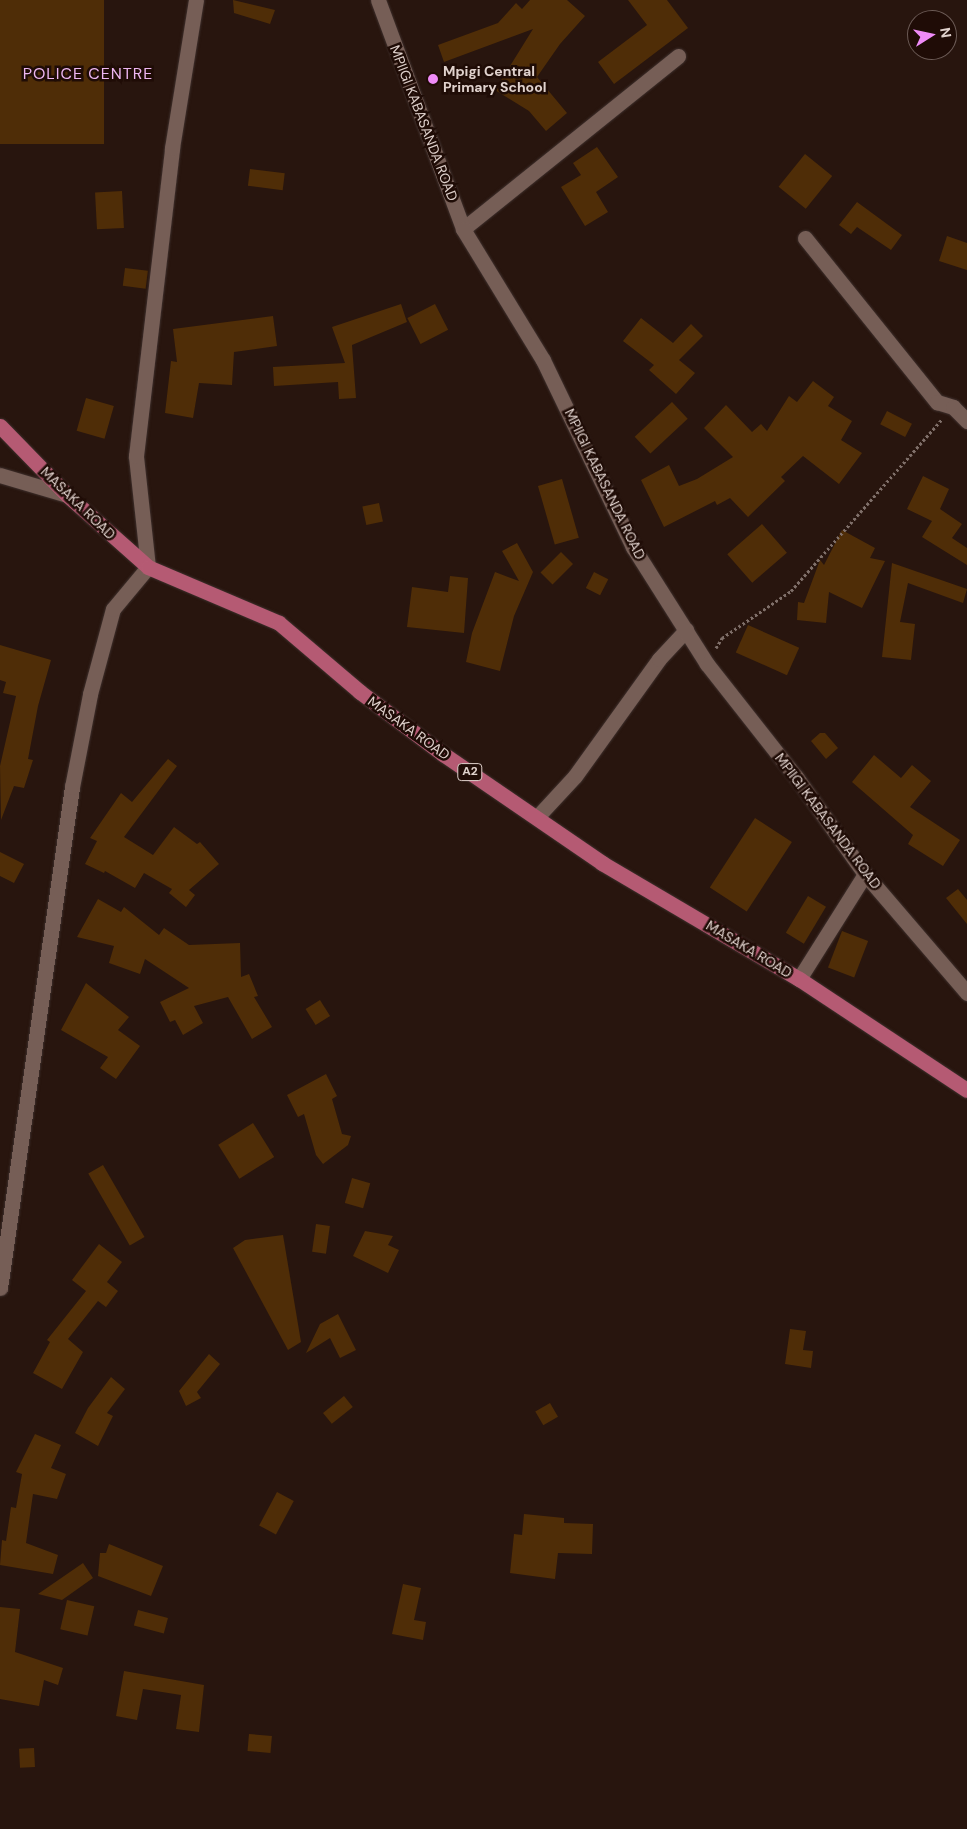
<!DOCTYPE html>
<style>
body{margin:0}
#map{position:relative;width:967px;height:1829px;overflow:hidden;background:#28150e;font-family:"DM Sans",sans-serif}
div>[style]{position:absolute}
.building>*{inset:0;background:#4f2d07;transform-origin:0 0}
.path>*{height:3px;margin-top:-1.5px;transform-origin:0;background:repeating-linear-gradient(90deg,#7f6f69 0 2.5px,transparent 0 5px)}
.roads{filter:drop-shadow(0 0 1px #3e302d) drop-shadow(0 0 1px #3e302d)}
.street>*{height:15px;margin:-7.5px;padding:0 7.5px;transform-origin:7.5px;border-radius:7.5px;background:#765e56}
.secondary>*{height:15px;margin:-7.5px;padding:0 7.5px;transform-origin:7.5px;border-radius:7.5px;background:#765e56}
.primary>*{height:15px;margin:-7.5px;padding:0 7.5px;transform-origin:7.5px;border-radius:7.5px;background:#b55a73}
.dots>*{width:14px;height:14px;translate:-50% -50%;box-sizing:border-box;border:2px solid #1f0c06;border-radius:50%}
span{translate:-50% -50%;white-space:nowrap;text-align:center;line-height:1.15;-webkit-text-stroke:5px #1f0c06;paint-order:stroke}
.shield-label span{padding:1px 4px;background:#1f0c06;border:1px solid;border-radius:4px;-webkit-text-stroke-width:0}
.shield-label{font-size:12px;color:#e0d2cd;font-weight:700}
.poi-label{font-size:14px;color:#e0d2cd;font-weight:700}
.left{translate:0 -50%;text-align:left}
.street-label{font-size:14px;color:#e0d2cd}
.quarter-label{font-size:16px;color:#edb6f1;letter-spacing:1px}
.north{position:absolute;left:907px;top:10px;width:50px;height:50px;box-sizing:border-box;background:#1f0c06;border:1px solid #6c5b56;border-radius:50%;rotate:80deg;font-size:14px;font-weight:700;line-height:20px;text-align:center;color:#e0d2cd}
.north::after{content:'';display:block;margin:auto;width:18px;height:22px;background:#ef8bf7;clip-path:polygon(50% 0,100% 100%,50% 72%,0 100%)}
</style>
<div id="map">
<div class="building">
<div style="left:0;top:0;width:104px;height:144px"></div>
<div style="clip-path:polygon(233px 0,275px 10px,270px 24px,234px 13px)"></div>
<div style="clip-path:polygon(530px 0,567px 0,585px 16px,560px 44px,537px 77px,567px 113px,546px 131px,529px 111px,495px 90px,533px 29px,444px 62px,438px 45px,498px 23px,516px 3px,522px 9px)"></div>
<div style="clip-path:polygon(628px 0,667px 0,688px 28px,614px 84px,598px 62px,647px 25px)"></div>
<div style="clip-path:polygon(597px 147px,618px 177px,596px 192px,608px 212px,585px 226px,561px 187px,581px 175px,573px 163px)"></div>
<div style="left:805px;top:154px;width:35px;height:42px;rotate:39deg"></div>
<div style="left:250px;top:169px;width:35px;height:17px;rotate:7deg"></div>
<div style="left:122px;top:191px;width:37px;height:27px;rotate:87deg"></div>
<div style="clip-path:polygon(857px 202px,902px 235px,891px 250px,857px 227px,851px 234px,839px 225px)"></div>
<div style="clip-path:polygon(947px 236px,967px 243px,967px 270px,939px 261px)"></div>
<div style="left:125px;top:268px;width:23px;height:18px;rotate:7deg"></div>
<div style="clip-path:polygon(401px 304px,407px 322px,352px 345px,356px 398px,339px 399px,338px 382px,274px 386px,273px 367px,345px 363px,332px 327px)"></div>
<div style="left:435px;top:304px;width:29px;height:31px;rotate:63deg"></div>
<div style="clip-path:polygon(273px 316px,277px 346px,234px 352px,232px 385px,199px 383px,193px 418px,165px 413px,171px 361px,177px 362px,173px 329px)"></div>
<div style="clip-path:polygon(641px 318px,673px 343px,691px 324px,703px 336px,679px 360px,695px 373px,676px 394px,649px 370px,654px 365px,623px 341px)"></div>
<div style="clip-path:polygon(813px 381px,834px 397px,828px 406px,852px 421px,841px 440px,862px 453px,839px 484px,803px 456px,781px 477px,785px 481px,748px 517px,730px 498px,717px 505px,715px 501px,664px 527px,641px 480px,669px 465px,679px 486px,697px 479px,733px 457px,704px 428px,726px 405px,752px 432px,761px 424px,767px 431px,789px 396px,797px 402px)"></div>
<div style="left:86px;top:398px;width:29px;height:34px;rotate:16deg"></div>
<div style="left:672px;top:402px;width:23px;height:51px;rotate:47deg"></div>
<div style="left:887px;top:411px;width:28px;height:15px;rotate:27deg"></div>
<div style="clip-path:polygon(923px 476px,949px 489px,940px 509px,962px 524px,952px 538px,967px 548px,967px 565px,922px 537px,932px 521px,907px 509px)"></div>
<div style="left:562px;top:479px;width:61px;height:25px;rotate:74deg"></div>
<div style="left:379px;top:503px;width:19px;height:17px;rotate:78deg"></div>
<div style="left:762px;top:524px;width:38px;height:46px;rotate:49deg"></div>
<div style="clip-path:polygon(842px 530px,875px 548px,870px 558px,885px 561px,862px 608px,829px 592px,826px 623px,797px 620px,798px 602px,804px 603px,820px 560px,824px 565px)"></div>
<div style="clip-path:polygon(517px 543px,533px 572px,514px 616px,500px 671px,466px 662px,472px 633px,495px 572px,519px 581px,502px 551px)"></div>
<div style="left:561px;top:552px;width:17px;height:29px;rotate:45deg"></div>
<div style="clip-path:polygon(892px 563px,967px 589px,963px 603px,908px 583px,900px 622px,915px 624px,911px 660px,882px 657px)"></div>
<div style="left:594px;top:572px;width:16px;height:18px;rotate:27deg"></div>
<div style="clip-path:polygon(450px 576px,468px 578px,464px 633px,407px 627px,412px 587px,448px 592px)"></div>
<div style="left:748px;top:625px;width:56px;height:30px;rotate:24deg"></div>
<div style="clip-path:polygon(0 645px,51px 660px,38px 706px,28px 759px,33px 760px,24px 788px,14px 786px,1px 820px,0 766px,16px 696px,3px 693px,6px 682px,0 680px)"></div>
<div style="clip-path:polygon(820px 733px,825px 733px,838px 748px,826px 759px,811px 741px)"></div>
<div style="clip-path:polygon(874px 755px,901px 778px,912px 765px,931px 781px,910px 807px,960px 840px,943px 866px,908px 844px,913px 835px,852px 782px)"></div>
<div style="clip-path:polygon(168px 759px,177px 766px,124px 837px,153px 855px,174px 827px,197px 844px,200px 842px,219px 864px,189px 890px,195px 895px,186px 907px,169px 893px,172px 889px,144px 873px,135px 888px,105px 871px,104px 873px,85px 864px,97px 841px,90px 838px,121px 793px,132px 802px)"></div>
<div style="left:755px;top:818px;width:44px;height:83px;rotate:33deg"></div>
<div style="clip-path:polygon(0 852px,24px 864px,14px 883px,0 876px)"></div>
<div style="clip-path:polygon(958px 889px,967px 900px,967px 924px,946px 898px)"></div>
<div style="left:808px;top:896px;width:21px;height:43px;rotate:31deg"></div>
<div style="clip-path:polygon(98px 899px,121px 912px,124px 907px,159px 935px,164px 928px,189px 945px,240px 943px,241px 977px,249px 974px,258px 996px,254px 997px,272px 1027px,252px 1039px,228px 997px,194px 1006px,203px 1023px,183px 1035px,175px 1020px,170px 1022px,160px 1002px,189px 988px,145px 959px,140px 974px,109px 963px,114px 946px,77px 937px)"></div>
<div style="left:842px;top:931px;width:28px;height:39px;rotate:21deg"></div>
<div style="clip-path:polygon(86px 983px,129px 1017px,118px 1030px,140px 1046px,116px 1079px,100px 1068px,108px 1057px,61px 1030px)"></div>
<div style="left:320px;top:1000px;width:19px;height:17px;rotate:58deg"></div>
<div style="clip-path:polygon(326px 1074px,337px 1096px,332px 1099px,342px 1134px,351px 1136px,348px 1145px,323px 1164px,316px 1155px,304px 1114px,298px 1117px,287px 1095px)"></div>
<div style="left:253px;top:1123px;width:40px;height:41px;rotate:58deg"></div>
<div style="left:103px;top:1165px;width:83px;height:17px;rotate:60deg"></div>
<div style="left:352px;top:1178px;width:19px;height:26px;rotate:16deg"></div>
<div style="left:316px;top:1224px;width:14px;height:28px;rotate:8deg"></div>
<div style="clip-path:polygon(365px 1231px,393px 1236px,388px 1245px,399px 1250px,388px 1273px,353px 1256px)"></div>
<div style="clip-path:polygon(283px 1235px,301px 1342px,288px 1350px,233px 1248px,245px 1240px)"></div>
<div style="clip-path:polygon(99px 1244px,122px 1262px,107px 1282px,118px 1291px,106px 1307px,98px 1301px,68px 1339px,83px 1352px,62px 1389px,33px 1373px,50px 1342px,47px 1340px,86px 1291px,72px 1280px)"></div>
<div style="clip-path:polygon(338px 1314px,356px 1350px,340px 1358px,330px 1338px,306px 1353px,320px 1324px)"></div>
<div style="clip-path:polygon(790px 1329px,806px 1331px,803px 1350px,813px 1351px,811px 1368px,785px 1364px)"></div>
<div style="clip-path:polygon(209px 1354px,220px 1364px,197px 1392px,201px 1398px,186px 1406px,179px 1391px)"></div>
<div style="clip-path:polygon(111px 1377px,125px 1389px,107px 1413px,113px 1416px,98px 1446px,75px 1433px,88px 1408px)"></div>
<div style="left:344px;top:1396px;width:14px;height:27px;rotate:51deg"></div>
<div style="left:550px;top:1403px;width:16px;height:17px;rotate:60deg"></div>
<div style="clip-path:polygon(35px 1434px,61px 1445px,51px 1468px,66px 1474px,57px 1499px,33px 1494px,26px 1543px,58px 1555px,53px 1574px,0 1565px,2px 1540px,6px 1541px,11px 1507px,16px 1508px,22px 1474px,16px 1472px)"></div>
<div style="left:277px;top:1492px;width:19px;height:38px;rotate:28deg"></div>
<div style="clip-path:polygon(524px 1514px,564px 1518px,564px 1523px,593px 1524px,592px 1554px,558px 1553px,555px 1579px,510px 1573px,514px 1534px,522px 1535px)"></div>
<div style="clip-path:polygon(109px 1544px,163px 1566px,151px 1596px,98px 1576px,100px 1553px,106px 1553px)"></div>
<div style="clip-path:polygon(83px 1563px,93px 1578px,62px 1600px,38px 1594px)"></div>
<div style="clip-path:polygon(403px 1584px,421px 1588px,414px 1620px,426px 1622px,423px 1640px,392px 1634px)"></div>
<div style="left:67px;top:1600px;width:28px;height:30px;rotate:13deg"></div>
<div style="clip-path:polygon(0 1607px,20px 1609px,15px 1652px,63px 1668px,58px 1685px,44px 1680px,39px 1706px,0 1699px)"></div>
<div style="left:138px;top:1610px;width:31px;height:16px;rotate:15deg"></div>
<div style="clip-path:polygon(124px 1671px,204px 1685px,199px 1732px,176px 1729px,181px 1695px,143px 1689px,137px 1720px,116px 1716px)"></div>
<div style="left:249px;top:1734px;width:23px;height:17px;rotate:5deg"></div>
<div style="left:34px;top:1748px;width:19px;height:15px;rotate:87deg"></div>
</div>
<div class="path">
<div style="left:716px;top:648px;width:12px;rotate:-59deg"></div>
<div style="left:722px;top:638px;width:83px;rotate:-34.3deg"></div>
<div style="left:791px;top:591px;width:229px;rotate:-48.7deg"></div>
</div>
<div class="roads">
<div class="street">
<div style="left:463px;top:229px;width:276px;rotate:-38.8deg"></div>
<div style="left:805px;top:238px;width:211px;rotate:51.2deg"></div>
<div style="left:937px;top:402px;width:17px;rotate:17deg"></div>
<div style="left:953px;top:407px;width:20px;rotate:45deg"></div>
<div style="left:0;top:475px;width:70px;rotate:16.6deg"></div>
<div style="left:538px;top:816px;width:54px;rotate:-47.2deg"></div>
<div style="left:575px;top:776px;width:144px;rotate:-54.3deg"></div>
<div style="left:659px;top:659px;width:40px;rotate:-47deg"></div>
</div>
<div class="secondary">
<div style="left:378px;top:0;width:244px;rotate:69.6deg"></div>
<div style="left:463px;top:229px;width:153px;rotate:58.6deg"></div>
<div style="left:543px;top:360px;width:208px;rotate:64.3deg"></div>
<div style="left:633px;top:547px;width:138px;rotate:57.7deg"></div>
<div style="left:707px;top:664px;width:144px;rotate:51.8deg"></div>
<div style="left:796px;top:777px;width:119px;rotate:54.6deg"></div>
<div style="left:865px;top:874px;width:157px;rotate:49.4deg"></div>
<div style="left:799px;top:979px;width:124px;rotate:-57.8deg"></div>
<div style="left:0;top:1288px;width:506px;rotate:-81.82deg"></div>
<div style="left:72px;top:787px;width:95px;rotate:-79deg"></div>
<div style="left:90px;top:694px;width:88px;rotate:-74.9deg"></div>
<div style="left:113px;top:609px;width:55px;rotate:-50.2deg"></div>
<div style="left:148px;top:567px;width:112px;rotate:-96.2deg"></div>
<div style="left:136px;top:456px;width:310px;rotate:-83.3deg"></div>
<div style="left:172px;top:148px;width:150px;rotate:-80.8deg"></div>
</div>
<div class="primary">
<div style="left:0;top:426px;width:96px;rotate:45.8deg"></div>
<div style="left:67px;top:495px;width:108px;rotate:41.6deg"></div>
<div style="left:148px;top:567px;width:142px;rotate:23.1deg"></div>
<div style="left:279px;top:623px;width:106px;rotate:40.4deg"></div>
<div style="left:360px;top:692px;width:104px;rotate:36.8deg"></div>
<div style="left:443px;top:754px;width:193px;rotate:34.4deg"></div>
<div style="left:602px;top:863px;width:229px;rotate:30.5deg"></div>
<div style="left:799px;top:979px;width:201px;rotate:33.5deg"></div>
</div>
</div>
<div class="dots">
<div style="left:433px;top:79px;background:#ef8bf7"></div>
</div>
<div class="shield-label">
<span style="left:470px;top:772px">A2</span>
</div>
<div class="poi-label">
<span class="left" style="left:443px;top:79px">Mpigi Central<br>Primary School</span>
</div>
<div class="street-label">
<span style="left:424px;top:123px;rotate:69deg">MPIIGI KABASANDA ROAD</span>
<span style="left:605px;top:484px;rotate:64deg">MPIIGI KABASANDA ROAD</span>
<span style="left:78px;top:503px;rotate:44deg">MASAKA ROAD</span>
<span style="left:409px;top:728px;rotate:36deg">MASAKA ROAD</span>
<span style="left:828px;top:821px;rotate:53deg">MPIIGI KABASANDA ROAD</span>
<span style="left:749px;top:949px;rotate:31deg">MASAKA ROAD</span>
</div>
<div class="quarter-label">
<span style="left:88px;top:74px">POLICE CENTRE</span>
</div>
<div class="north">N</div>
</div>
